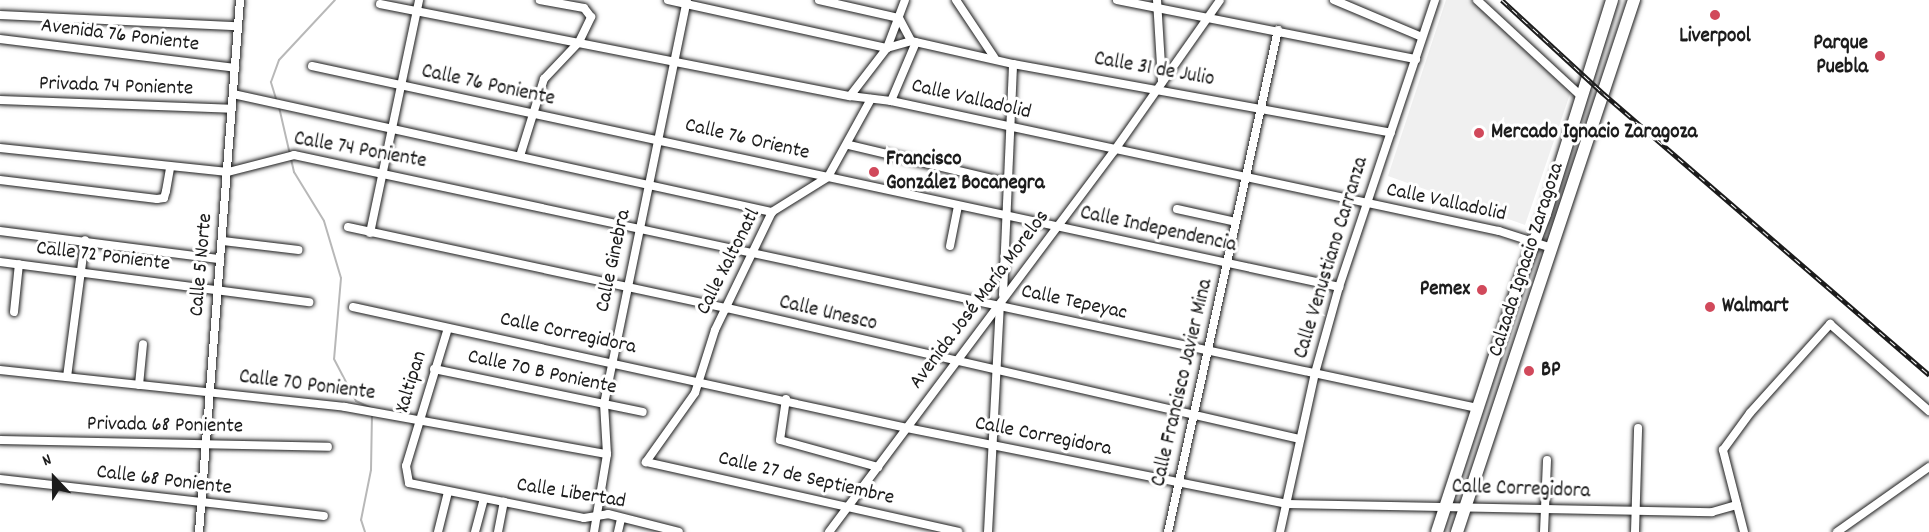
<!DOCTYPE html>
<meta charset="utf-8">
<style>
body{margin:0}
#map{position:relative;width:1929px;height:532px;overflow:hidden;background:#fff;font-family:Dekko,sans-serif}
div>[style]{position:absolute}
.built>*{inset:0;background:#f0f0f0}
.stream>*{height:2px;margin:-1px;padding:0 1px;transform-origin:1px;border-radius:1px;background:#b8b8b8}
.roads{filter:drop-shadow(0 0 2px #1c1c1c) drop-shadow(0 0 2px #1c1c1c)}
.street>*{height:8px;margin:-4px;padding:0 4px;transform-origin:4px;border-radius:4px;background:#fff}
.secondary>*{height:12px;margin:-6px;padding:0 6px;transform-origin:6px;border-radius:6px;background:#fff}
.rail>*{height:4.5px;margin-top:-2.25px;transform-origin:0;background:repeating-linear-gradient(90deg,#fff 0 7px,#1c1c1c 0 14px);box-sizing:border-box;border-block:2px solid #1c1c1c}
.dots>*{width:16px;height:16px;translate:-50% -50%;box-sizing:border-box;border:3px solid #fff;border-radius:50%}
span{translate:-50% -50%;white-space:nowrap;text-align:center;line-height:1.15;-webkit-text-stroke:6px #fff;paint-order:stroke}
.street-label{font-size:21px;color:#1c1c1c}
.poi-label{font-size:21px;color:#1c1c1c;font-weight:700}
.right{translate:-100% -50%;text-align:right}
.left{translate:0 -50%;text-align:left}
.north{position:absolute;left:24px;top:448px;width:60px;height:60px;-webkit-text-stroke:4px #fff;paint-order:stroke;rotate:338deg;font-size:16px;font-weight:700;line-height:24px;text-align:center;color:#1c1c1c}
.north::after{content:'';display:block;margin:auto;width:21px;height:27px;background:#1c1c1c;clip-path:polygon(50% 0,100% 100%,50% 72%,0 100%)}
</style>
<div id="map">
<div class="built">
<div style="clip-path:polygon(1446px 0,1473px 0,1571px 91px,1525px 225px,1388px 176px)"></div>
</div>
<div class="stream">
<div style="left:277px;top:102px;width:21px;rotate:-107deg"></div>
<div style="left:271px;top:82px;width:23px;rotate:-70deg"></div>
<div style="left:279px;top:60px;width:82px;rotate:-47deg"></div>
<div style="left:279px;top:107px;width:67px;rotate:77deg"></div>
<div style="left:294px;top:172px;width:57px;rotate:58.5deg"></div>
<div style="left:324px;top:221px;width:59px;rotate:73.4deg"></div>
<div style="left:341px;top:278px;width:81px;rotate:94.9deg"></div>
<div style="left:334px;top:359px;width:47px;rotate:62.4deg"></div>
<div style="left:356px;top:401px;width:19px;rotate:25deg"></div>
<div style="left:365px;top:532px;width:13px;rotate:-108deg"></div>
<div style="left:361px;top:520px;width:51px;rotate:-78.7deg"></div>
<div style="left:371px;top:470px;width:56px;rotate:-89deg"></div>
</div>
<div class="roads">
<div class="street">
<div style="left:668px;top:0;width:224px;rotate:12.4deg"></div>
<div style="left:887px;top:48px;width:25px;rotate:-16deg"></div>
<div style="left:911px;top:41px;width:105px;rotate:12.7deg"></div>
<div style="left:1013px;top:64px;width:384px;rotate:10.3deg"></div>
<div style="left:819px;top:0;width:82px;rotate:12.7deg"></div>
<div style="left:899px;top:18px;width:26px;rotate:62deg"></div>
<div style="left:956px;top:0;width:69px;rotate:56.3deg"></div>
<div style="left:1117px;top:0;width:305px;rotate:11.2deg"></div>
<div style="left:1157px;top:0;width:82px;rotate:86.5deg"></div>
<div style="left:1334px;top:0;width:95px;rotate:22.8deg"></div>
<div style="left:1477px;top:0;width:143px;rotate:42.7deg"></div>
<div style="left:380px;top:4px;width:479px;rotate:11.1deg"></div>
<div style="left:850px;top:96px;width:41px;rotate:7deg"></div>
<div style="left:891px;top:101px;width:622px;rotate:12.07deg"></div>
<div style="left:1499px;top:231px;width:56px;rotate:17.8deg"></div>
<div style="left:0;top:15px;width:237px;rotate:2.7deg"></div>
<div style="left:0;top:39px;width:237px;rotate:7deg"></div>
<div style="left:312px;top:66px;width:1051px;rotate:12.14deg"></div>
<div style="left:233px;top:94px;width:552px;rotate:12.35deg"></div>
<div style="left:850px;top:96px;width:61px;rotate:-52.4deg"></div>
<div style="left:887px;top:48px;width:51px;rotate:-69.4deg"></div>
<div style="left:871px;top:99px;width:89px;rotate:118.9deg"></div>
<div style="left:828px;top:177px;width:66px;rotate:148deg"></div>
<div style="left:772px;top:212px;width:131px;rotate:115.8deg"></div>
<div style="left:715px;top:330px;width:66px;rotate:107.6deg"></div>
<div style="left:695px;top:393px;width:85px;rotate:125.4deg"></div>
<div style="left:646px;top:462px;width:320px;rotate:12.6deg"></div>
<div style="left:0;top:100px;width:231px;rotate:2.2deg"></div>
<div style="left:891px;top:101px;width:64px;rotate:-67deg"></div>
<div style="left:849px;top:145px;width:161px;rotate:13.3deg"></div>
<div style="left:0;top:148px;width:229px;rotate:6deg"></div>
<div style="left:228px;top:172px;width:68px;rotate:-14.4deg"></div>
<div style="left:294px;top:155px;width:1210px;rotate:12.07deg"></div>
<div style="left:520px;top:156px;width:81px;rotate:-72.7deg"></div>
<div style="left:544px;top:79px;width:51px;rotate:-46.6deg"></div>
<div style="left:579px;top:42px;width:28px;rotate:-64deg"></div>
<div style="left:591px;top:17px;width:11px;rotate:-128deg"></div>
<div style="left:584px;top:8px;width:45px;rotate:-169.7deg"></div>
<div style="left:0;top:180px;width:158px;rotate:6.9deg"></div>
<div style="left:157px;top:199px;width:7px;rotate:-8deg"></div>
<div style="left:164px;top:198px;width:7px;rotate:-74deg"></div>
<div style="left:166px;top:191px;width:23px;rotate:-80deg"></div>
<div style="left:1177px;top:209px;width:60px;rotate:12.4deg"></div>
<div style="left:348px;top:227px;width:388px;rotate:12.1deg"></div>
<div style="left:727px;top:308px;width:588px;rotate:12.88deg"></div>
<div style="left:0;top:231px;width:222px;rotate:7.3deg"></div>
<div style="left:370px;top:233px;width:238px;rotate:-78.1deg"></div>
<div style="left:223px;top:241px;width:76px;rotate:6.8deg"></div>
<div style="left:950px;top:246px;width:41px;rotate:-78.7deg"></div>
<div style="left:0;top:262px;width:312px;rotate:7.4deg"></div>
<div style="left:1003px;top:295px;width:231px;rotate:-87.5deg"></div>
<div style="left:353px;top:307px;width:567px;rotate:12.32deg"></div>
<div style="left:907px;top:428px;width:388px;rotate:11.3deg"></div>
<div style="left:1287px;top:504px;width:425px;rotate:1.1deg"></div>
<div style="left:1712px;top:512px;width:26px;rotate:-16deg"></div>
<div style="left:14px;top:312px;width:48px;rotate:-84.1deg"></div>
<div style="left:448px;top:328px;width:144px;rotate:106.9deg"></div>
<div style="left:406px;top:466px;width:17px;rotate:80deg"></div>
<div style="left:409px;top:483px;width:178px;rotate:11.3deg"></div>
<div style="left:584px;top:518px;width:24px;rotate:-9deg"></div>
<div style="left:608px;top:514px;width:73px;rotate:14.2deg"></div>
<div style="left:434px;top:369px;width:213px;rotate:11.6deg"></div>
<div style="left:0;top:370px;width:347px;rotate:6.1deg"></div>
<div style="left:345px;top:407px;width:266px;rotate:10.2deg"></div>
<div style="left:67px;top:377px;width:138px;rotate:-82.5deg"></div>
<div style="left:139px;top:385px;width:41px;rotate:-84.4deg"></div>
<div style="left:786px;top:399px;width:41px;rotate:98.3deg"></div>
<div style="left:780px;top:440px;width:102px;rotate:15.4deg"></div>
<div style="left:0;top:440px;width:328px;rotate:1.2deg"></div>
<div style="left:0;top:479px;width:326px;rotate:6.5deg"></div>
<div style="left:199px;top:532px;width:534px;rotate:-85.59deg"></div>
<div style="left:438px;top:532px;width:41px;rotate:-76deg"></div>
<div style="left:475px;top:532px;width:34px;rotate:-75deg"></div>
<div style="left:498px;top:532px;width:31px;rotate:-79deg"></div>
<div style="left:594px;top:532px;width:79px;rotate:-80.5deg"></div>
<div style="left:607px;top:454px;width:50px;rotate:-93.4deg"></div>
<div style="left:604px;top:404px;width:412px;rotate:-78.4deg"></div>
<div style="left:618px;top:532px;width:13px;rotate:-77deg"></div>
<div style="left:829px;top:532px;width:476px;rotate:-53.2deg"></div>
<div style="left:1114px;top:151px;width:184px;rotate:-54.9deg"></div>
<div style="left:988px;top:532px;width:226px;rotate:-87deg"></div>
<div style="left:1168px;top:532px;width:514px;rotate:-77.64deg"></div>
<div style="left:1280px;top:532px;width:163px;rotate:-77.6deg"></div>
<div style="left:1315px;top:373px;width:89px;rotate:-74.4deg"></div>
<div style="left:1339px;top:287px;width:303px;rotate:-71.5deg"></div>
<div style="left:1544px;top:532px;width:72px;rotate:-87.6deg"></div>
<div style="left:1635px;top:532px;width:104px;rotate:-88.3deg"></div>
<div style="left:1744px;top:532px;width:85px;rotate:-104.4deg"></div>
<div style="left:1723px;top:450px;width:46px;rotate:-53.9deg"></div>
<div style="left:1750px;top:413px;width:120px;rotate:-48deg"></div>
<div style="left:1830px;top:324px;width:132px;rotate:41.3deg"></div>
<div style="left:1837px;top:532px;width:113px;rotate:-35.2deg"></div>
</div>
<div class="secondary">
<div style="left:1437px;top:532px;width:268px;rotate:-71.8deg"></div>
<div style="left:1521px;top:277px;width:67px;rotate:-69.1deg"></div>
<div style="left:1545px;top:214px;width:224px;rotate:-72.6deg"></div>
<div style="left:1457px;top:532px;width:561px;rotate:-71.6deg"></div>
</div>
</div>
<div class="rail">
<div style="left:1502px;top:0;width:139px;rotate:42.7deg"></div>
<div style="left:1604px;top:94px;width:430px;rotate:40.8deg"></div>
</div>
<div class="dots">
<div style="left:1715px;top:15px;background:#d1495b"></div>
<div style="left:1880px;top:56px;background:#d1495b"></div>
<div style="left:1479px;top:133px;background:#d1495b"></div>
<div style="left:874px;top:172px;background:#d1495b"></div>
<div style="left:1482px;top:290px;background:#d1495b"></div>
<div style="left:1710px;top:307px;background:#d1495b"></div>
<div style="left:1529px;top:371px;background:#d1495b"></div>
</div>
<div class="street-label">
<span style="left:120px;top:36px;rotate:7deg">Avenida 76 Poniente</span>
<span style="left:1154px;top:70px;rotate:10deg">Calle 31 de Julio</span>
<span style="left:488px;top:86px;rotate:12deg">Calle 76 Poniente</span>
<span style="left:116px;top:87px;rotate:2deg">Privada 74 Poniente</span>
<span style="left:971px;top:100px;rotate:13deg">Calle Valladolid</span>
<span style="left:747px;top:140px;rotate:13deg">Calle 76 Oriente</span>
<span style="left:360px;top:151px;rotate:10deg">Calle 74 Poniente</span>
<span style="left:1446px;top:203px;rotate:12deg">Calle Valladolid</span>
<span style="left:1158px;top:230px;rotate:12deg">Calle Independencia</span>
<span style="left:103px;top:257px;rotate:7deg">Calle 72 Poniente</span>
<span style="left:1332px;top:258px;rotate:-73deg">Calle Venustiano Carranza</span>
<span style="left:1527px;top:260px;rotate:-72deg">Calzada Ignacio Zaragoza</span>
<span style="left:614px;top:261px;rotate:-78deg">Calle Ginebra</span>
<span style="left:729px;top:262px;rotate:-63deg">Calle Xaltonatl</span>
<span style="left:202px;top:265px;rotate:-85deg">Calle 5 Norte</span>
<span style="left:980px;top:300px;rotate:-53deg">Avenida José María Morelos</span>
<span style="left:1074px;top:303px;rotate:12deg">Calle Tepeyac</span>
<span style="left:828px;top:314px;rotate:13deg">Calle Unesco</span>
<span style="left:568px;top:334px;rotate:12deg">Calle Corregidora</span>
<span style="left:542px;top:373px;rotate:12deg">Calle 70 B Poniente</span>
<span style="left:412px;top:382px;rotate:-73deg">Xaltipan</span>
<span style="left:1183px;top:383px;rotate:-77deg">Calle Francisco Javier Mina</span>
<span style="left:307px;top:386px;rotate:7deg">Calle 70 Poniente</span>
<span style="left:165px;top:426px;rotate:1deg">Privada 68 Poniente</span>
<span style="left:1043px;top:437px;rotate:11deg">Calle Corregidora</span>
<span style="left:806px;top:479px;rotate:13deg">Calle 27 de Septiembre</span>
<span style="left:164px;top:481px;rotate:7deg">Calle 68 Poniente</span>
<span style="left:1521px;top:490px;rotate:2deg">Calle Corregidora</span>
<span style="left:571px;top:494px;rotate:9deg">Calle Libertad</span>
</div>
<div class="poi-label">
<span style="left:1715px;top:37px">Liverpool</span>
<span class="right" style="left:1868px;top:56px">Parque<br>Puebla</span>
<span class="left" style="left:1491px;top:133px">Mercado Ignacio Zaragoza</span>
<span class="left" style="left:886px;top:172px">Francisco<br>González Bocanegra</span>
<span class="right" style="left:1470px;top:290px">Pemex</span>
<span class="left" style="left:1722px;top:307px">Walmart</span>
<span class="left" style="left:1541px;top:371px">BP</span>
</div>
<div class="north">N</div>
</div>
